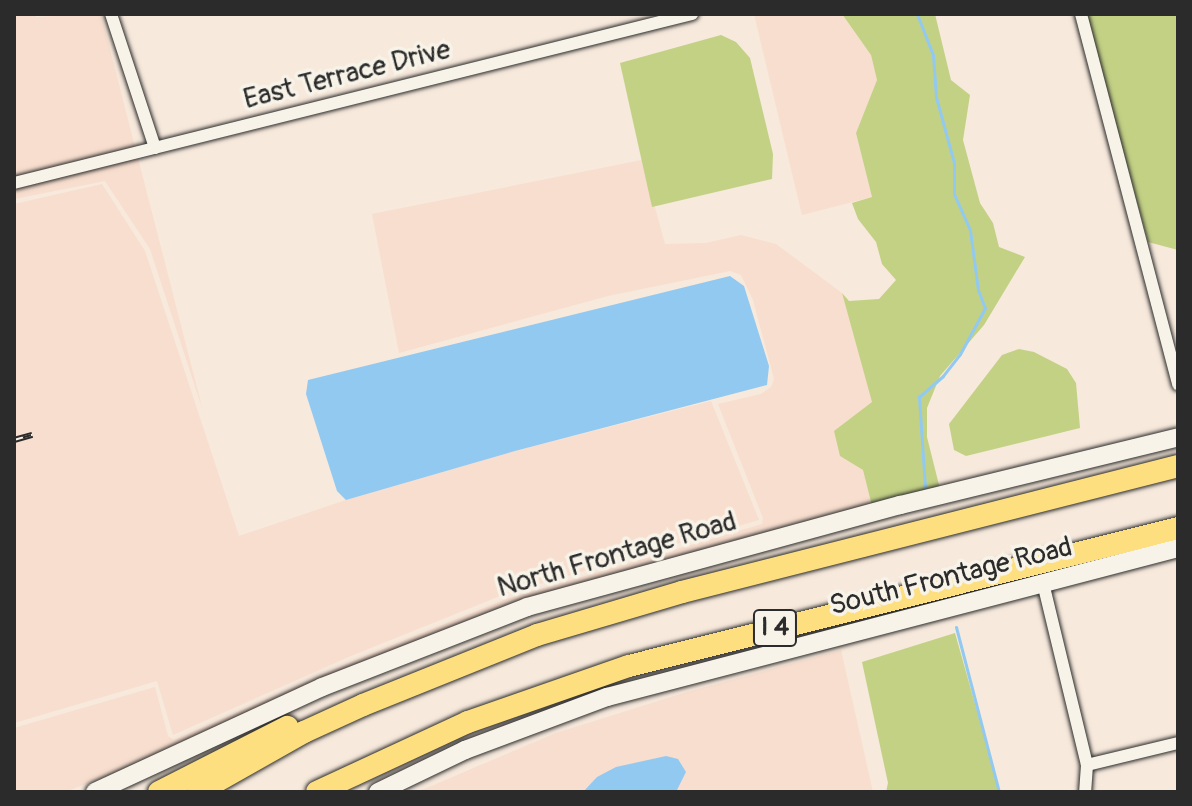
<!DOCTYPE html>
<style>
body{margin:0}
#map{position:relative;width:1192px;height:806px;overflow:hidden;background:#f7e9dc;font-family:Pangolin,sans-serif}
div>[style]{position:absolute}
.built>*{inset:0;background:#f8dece}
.green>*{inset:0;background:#c3d185}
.water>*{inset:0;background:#92c9f1}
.stream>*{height:3px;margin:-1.5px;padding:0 1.5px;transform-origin:1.5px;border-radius:1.5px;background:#92c9f1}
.roads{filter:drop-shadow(0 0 2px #2b2b2b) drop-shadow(0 0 2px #2b2b2b)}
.street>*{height:12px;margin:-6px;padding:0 6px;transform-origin:6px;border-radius:6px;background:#f7f3e8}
.secondary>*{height:18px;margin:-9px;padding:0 9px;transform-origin:9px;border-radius:9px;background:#f7f3e8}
.highway>*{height:22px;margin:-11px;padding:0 11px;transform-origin:11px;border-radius:11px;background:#fedf80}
.rail>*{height:6px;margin-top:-3px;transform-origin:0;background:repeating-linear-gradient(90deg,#f7f3e8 0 9px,#2b2b2b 0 18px);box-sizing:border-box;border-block:2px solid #2b2b2b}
span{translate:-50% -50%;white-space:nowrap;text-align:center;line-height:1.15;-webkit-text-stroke:7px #f7f3e8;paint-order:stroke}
.shield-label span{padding:2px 6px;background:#f7f3e8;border:2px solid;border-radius:6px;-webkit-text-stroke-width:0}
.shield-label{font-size:26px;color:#2b2b2b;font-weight:700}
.street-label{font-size:28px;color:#2b2b2b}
.frame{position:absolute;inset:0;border:16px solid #2b2b2b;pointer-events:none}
</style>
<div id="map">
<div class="built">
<div style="clip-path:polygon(14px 14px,35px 14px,36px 17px,101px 14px,135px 147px,14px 177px)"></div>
<div style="clip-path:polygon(754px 14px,842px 14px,871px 55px,877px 80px,856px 133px,872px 197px,802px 215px)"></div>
<div style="clip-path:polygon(138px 158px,203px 411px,150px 249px,105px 181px,14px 199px,14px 189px)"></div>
<div style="clip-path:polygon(642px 160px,665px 244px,706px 243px,741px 235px,776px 244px,842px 293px,873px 402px,840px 456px,863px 470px,872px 506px,648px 566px,65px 792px,14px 792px,14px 728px,155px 687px,168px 736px,174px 740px,353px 661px,506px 599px,762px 524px,763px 518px,718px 404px,761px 394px,771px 387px,774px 379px,753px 300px,741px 275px,730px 271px,608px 296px,399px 353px,372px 214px)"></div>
<div style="clip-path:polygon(102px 184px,145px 251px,239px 536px,346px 500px,515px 451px,711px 401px,759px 520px,505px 594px,351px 656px,173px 735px,157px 681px,14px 723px,14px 204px)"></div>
<div style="clip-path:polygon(841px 650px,873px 792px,417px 792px,556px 733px,687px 692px)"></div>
</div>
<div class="green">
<div style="clip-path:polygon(842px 14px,935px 14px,951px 80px,970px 95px,963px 140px,980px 203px,993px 223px,999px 247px,1025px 257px,984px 325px,940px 376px,927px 408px,927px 437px,940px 489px,872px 506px,863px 470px,840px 456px,834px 431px,872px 402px,842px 293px,849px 301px,879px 299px,896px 280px,882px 264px,876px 242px,858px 219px,852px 203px,872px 197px,856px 133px,877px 80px,871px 55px)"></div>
<div style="clip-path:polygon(1086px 14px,1178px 14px,1178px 250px,1148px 242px)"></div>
<div style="clip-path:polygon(721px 35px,736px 42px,750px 58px,773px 154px,772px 179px,652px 207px,620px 63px)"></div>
<div style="clip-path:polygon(1019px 349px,1034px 352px,1067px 369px,1076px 383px,1080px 428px,966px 456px,954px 450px,949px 424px,1002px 355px)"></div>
<div style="clip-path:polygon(955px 633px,1000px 792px,886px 792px,888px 783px,862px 662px)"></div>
</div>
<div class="water">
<div style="clip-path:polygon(730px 276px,744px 286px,769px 366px,767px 385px,515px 451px,346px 500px,337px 491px,306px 394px,308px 380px)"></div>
<div style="clip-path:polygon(666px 756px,678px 759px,686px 772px,676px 792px,583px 792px,597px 777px,616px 767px)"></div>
</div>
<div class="stream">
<div style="left:917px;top:14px;width:44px;rotate:68.7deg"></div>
<div style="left:933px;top:55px;width:42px;rotate:85.9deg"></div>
<div style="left:936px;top:97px;width:68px;rotate:74.7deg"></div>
<div style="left:954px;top:163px;width:31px;rotate:90deg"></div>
<div style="left:954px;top:194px;width:39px;rotate:66deg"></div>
<div style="left:970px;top:230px;width:61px;rotate:82.4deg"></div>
<div style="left:978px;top:290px;width:19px;rotate:69deg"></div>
<div style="left:985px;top:308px;width:52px;rotate:118.5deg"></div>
<div style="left:960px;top:354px;width:28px;rotate:128deg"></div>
<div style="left:943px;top:376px;width:32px;rotate:139deg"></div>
<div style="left:919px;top:397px;width:90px;rotate:86.2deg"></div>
<div style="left:956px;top:627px;width:171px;rotate:75.4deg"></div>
</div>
<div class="roads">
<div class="street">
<div style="left:111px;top:14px;width:141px;rotate:71.8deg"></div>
<div style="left:1081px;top:14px;width:383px;rotate:75.3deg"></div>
<div style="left:14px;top:183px;width:699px;rotate:-14deg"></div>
<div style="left:1043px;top:583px;width:187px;rotate:76.4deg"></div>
<div style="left:1087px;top:765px;width:27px;rotate:94deg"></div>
<div style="left:1087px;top:765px;width:94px;rotate:-13.6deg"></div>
</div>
<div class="secondary">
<div style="left:95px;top:792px;width:250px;rotate:-24.8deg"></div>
<div style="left:322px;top:687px;width:220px;rotate:-21.3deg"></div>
<div style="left:527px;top:607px;width:387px;rotate:-15.3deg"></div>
<div style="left:900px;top:505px;width:286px;rotate:-13.7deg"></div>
<div style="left:378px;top:792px;width:97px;rotate:-25.8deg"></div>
<div style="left:465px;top:750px;width:152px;rotate:-20.5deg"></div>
<div style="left:607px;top:697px;width:590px;rotate:-14.62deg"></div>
</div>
<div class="highway">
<div style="left:159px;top:792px;width:144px;rotate:-26.9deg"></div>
<div style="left:198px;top:792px;width:122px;rotate:-29.5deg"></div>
<div style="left:304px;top:732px;width:65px;rotate:-24.6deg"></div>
<div style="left:363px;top:705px;width:188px;rotate:-21.9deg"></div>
<div style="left:537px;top:635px;width:151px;rotate:-16.5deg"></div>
<div style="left:682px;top:592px;width:512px;rotate:-14.25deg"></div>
<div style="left:317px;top:792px;width:166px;rotate:-24.9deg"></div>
<div style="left:468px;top:722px;width:170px;rotate:-19.2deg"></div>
<div style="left:629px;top:666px;width:566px;rotate:-14.11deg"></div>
</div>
</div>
<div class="rail">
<div style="left:14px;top:440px;width:19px;rotate:-16deg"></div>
</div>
<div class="shield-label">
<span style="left:775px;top:628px">I 4</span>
</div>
<div class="street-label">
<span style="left:347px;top:75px;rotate:-14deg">East Terrace Drive</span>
<span style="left:617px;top:555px;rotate:-16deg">North Frontage Road</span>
<span style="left:951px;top:577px;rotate:-14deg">South Frontage Road</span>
</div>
<div class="frame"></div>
</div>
